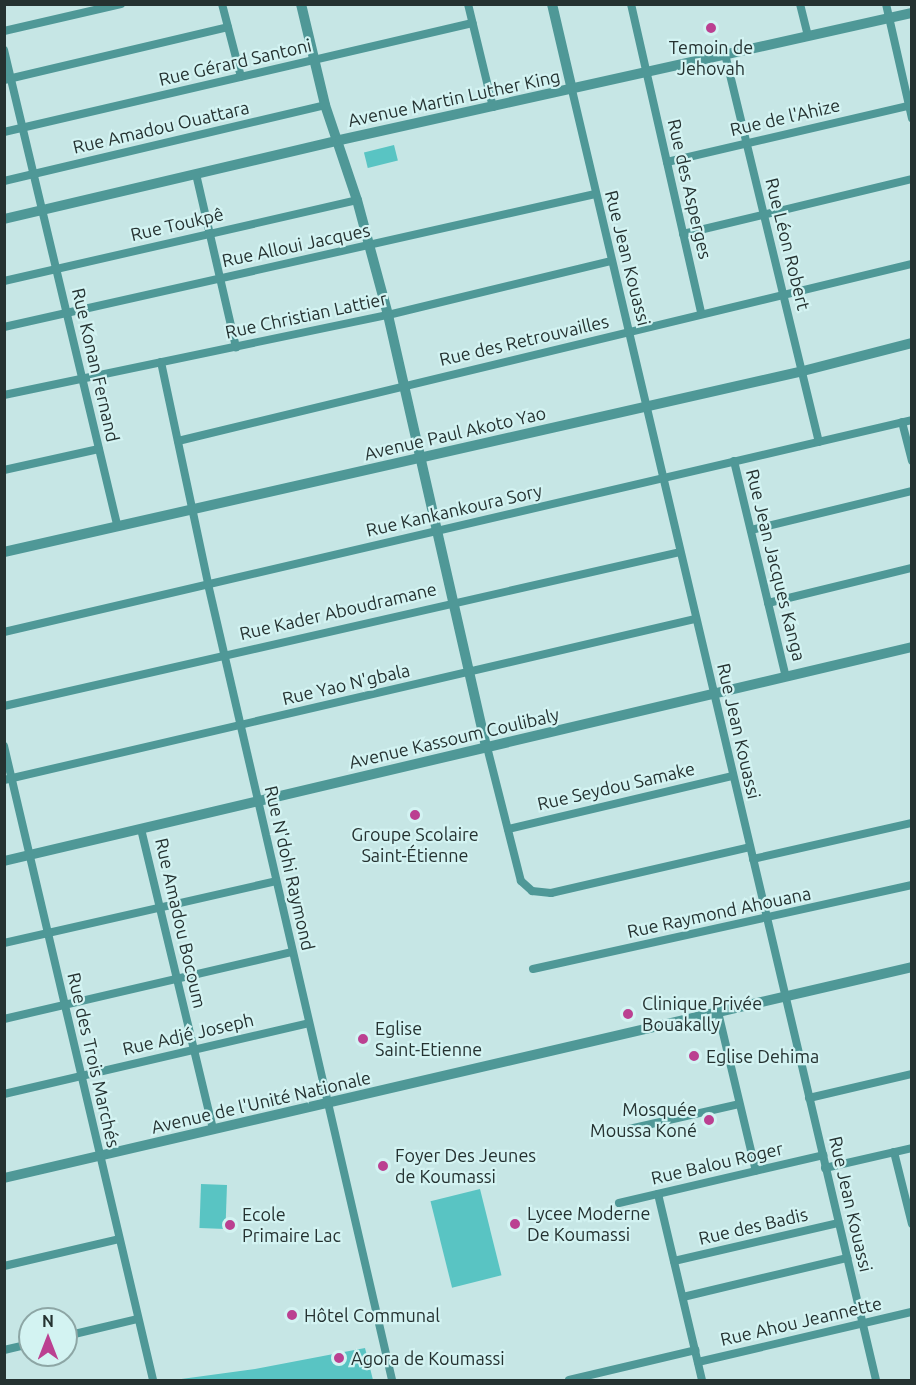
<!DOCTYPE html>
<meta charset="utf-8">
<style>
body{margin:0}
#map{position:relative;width:916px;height:1385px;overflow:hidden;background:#c6e6e5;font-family:Ubuntu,sans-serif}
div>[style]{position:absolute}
.green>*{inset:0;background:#59c4c3;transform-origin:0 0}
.minor>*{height:8px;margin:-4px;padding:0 4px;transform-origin:4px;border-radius:4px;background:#4f9897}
.tertiary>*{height:10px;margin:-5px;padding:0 5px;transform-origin:5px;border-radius:5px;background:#4f9897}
.dots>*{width:16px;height:16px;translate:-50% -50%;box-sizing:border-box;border:3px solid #d3f3f2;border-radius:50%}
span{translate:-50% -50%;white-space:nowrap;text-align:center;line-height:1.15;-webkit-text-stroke:4.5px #d3f3f2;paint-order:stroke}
.poi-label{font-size:18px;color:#253231}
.left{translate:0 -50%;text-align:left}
.right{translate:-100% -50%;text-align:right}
.street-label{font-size:18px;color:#253231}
.frame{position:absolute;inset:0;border:6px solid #253231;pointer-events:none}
.north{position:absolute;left:18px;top:1307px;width:60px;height:60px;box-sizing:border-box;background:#d3f3f2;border:2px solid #8da6a5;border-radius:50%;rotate:0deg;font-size:16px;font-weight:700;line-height:24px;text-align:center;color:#253231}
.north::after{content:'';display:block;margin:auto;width:21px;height:27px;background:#bb4091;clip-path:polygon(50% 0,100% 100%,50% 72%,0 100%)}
</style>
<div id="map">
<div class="green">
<div style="left:394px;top:145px;width:16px;height:31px;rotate:76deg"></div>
<div style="left:201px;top:1184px;width:26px;height:44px;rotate:2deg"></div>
<div style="left:480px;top:1189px;width:89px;height:51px;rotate:76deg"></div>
<div style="clip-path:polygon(365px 1348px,373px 1380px,174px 1380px,255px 1369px)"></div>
</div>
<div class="minor">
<div style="left:222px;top:4px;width:75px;rotate:75.4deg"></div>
<div style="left:468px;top:4px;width:106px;rotate:76.4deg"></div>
<div style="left:631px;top:4px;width:317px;rotate:77.2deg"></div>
<div style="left:800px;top:4px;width:33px;rotate:76deg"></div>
<div style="left:886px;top:4px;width:117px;rotate:77.2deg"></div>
<div style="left:4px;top:31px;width:120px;rotate:-13deg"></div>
<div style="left:4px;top:50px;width:490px;rotate:76.6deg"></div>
<div style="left:725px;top:54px;width:399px;rotate:76.4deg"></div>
<div style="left:4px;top:80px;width:230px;rotate:-13.3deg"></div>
<div style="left:572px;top:90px;width:1325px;rotate:76.74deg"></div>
<div style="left:4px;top:132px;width:481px;rotate:-13.1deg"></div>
<div style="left:667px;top:162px;width:252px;rotate:-13.1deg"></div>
<div style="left:196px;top:174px;width:178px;rotate:77deg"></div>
<div style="left:4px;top:181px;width:330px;rotate:-13.3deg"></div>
<div style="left:683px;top:234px;width:236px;rotate:-13.5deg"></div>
<div style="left:4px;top:281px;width:362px;rotate:-12.9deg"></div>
<div style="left:4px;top:327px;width:606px;rotate:-12.68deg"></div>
<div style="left:161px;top:362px;width:227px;rotate:78deg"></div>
<div style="left:208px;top:584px;width:817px;rotate:76.98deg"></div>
<div style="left:4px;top:395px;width:392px;rotate:-11.8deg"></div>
<div style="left:388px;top:315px;width:230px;rotate:-13.6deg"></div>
<div style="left:902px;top:422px;width:40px;rotate:75.6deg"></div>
<div style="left:178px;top:441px;width:755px;rotate:-13.56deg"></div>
<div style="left:734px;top:461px;width:222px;rotate:76.5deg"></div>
<div style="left:4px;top:470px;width:97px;rotate:-12.5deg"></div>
<div style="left:751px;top:530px;width:166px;rotate:-13.6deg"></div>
<div style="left:768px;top:603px;width:148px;rotate:-13.7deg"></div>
<div style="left:4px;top:632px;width:932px;rotate:-13.14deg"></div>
<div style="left:4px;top:706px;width:693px;rotate:-12.83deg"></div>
<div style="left:4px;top:746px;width:651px;rotate:76.77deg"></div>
<div style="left:487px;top:747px;width:138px;rotate:75.8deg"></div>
<div style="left:521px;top:881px;width:15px;rotate:42deg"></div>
<div style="left:532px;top:891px;width:19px;rotate:6deg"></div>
<div style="left:551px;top:893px;width:204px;rotate:-13deg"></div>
<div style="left:4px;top:780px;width:710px;rotate:-13.12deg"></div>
<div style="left:141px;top:829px;width:309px;rotate:76.5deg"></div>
<div style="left:508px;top:829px;width:231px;rotate:-13.3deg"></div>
<div style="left:753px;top:859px;width:163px;rotate:-12.8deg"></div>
<div style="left:4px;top:943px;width:279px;rotate:-12.8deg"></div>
<div style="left:533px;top:969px;width:388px;rotate:-12.5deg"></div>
<div style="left:718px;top:1012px;width:163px;rotate:76.6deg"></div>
<div style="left:4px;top:1019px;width:296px;rotate:-13.1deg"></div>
<div style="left:4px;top:1094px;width:312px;rotate:-13.1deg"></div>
<div style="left:809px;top:1098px;width:106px;rotate:-13.1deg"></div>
<div style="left:616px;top:1132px;width:126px;rotate:-12.8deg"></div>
<div style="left:894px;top:1152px;width:74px;rotate:76deg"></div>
<div style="left:825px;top:1168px;width:89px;rotate:-12.9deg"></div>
<div style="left:658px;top:1194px;width:191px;rotate:76.7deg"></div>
<div style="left:619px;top:1203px;width:210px;rotate:-13.2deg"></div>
<div style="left:674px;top:1261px;width:168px;rotate:-13deg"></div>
<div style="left:4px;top:1266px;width:118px;rotate:-13.2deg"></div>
<div style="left:683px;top:1297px;width:169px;rotate:-13.4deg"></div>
<div style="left:66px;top:1336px;width:74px;rotate:-13.3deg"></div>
<div style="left:4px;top:1350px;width:27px;rotate:-13deg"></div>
<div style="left:698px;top:1362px;width:220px;rotate:-13.2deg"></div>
<div style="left:569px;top:1380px;width:130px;rotate:-13.3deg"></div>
</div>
<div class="tertiary">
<div style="left:301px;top:4px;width:104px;rotate:76.6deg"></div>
<div style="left:325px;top:105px;width:100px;rotate:71.4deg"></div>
<div style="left:357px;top:200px;width:119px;rotate:74.9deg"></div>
<div style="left:388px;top:315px;width:443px;rotate:77.2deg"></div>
<div style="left:552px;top:4px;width:88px;rotate:76.9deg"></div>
<div style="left:4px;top:219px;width:345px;rotate:-13.2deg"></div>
<div style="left:340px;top:140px;width:586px;rotate:-12.52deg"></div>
<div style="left:4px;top:552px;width:819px;rotate:-12.76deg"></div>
<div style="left:803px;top:371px;width:113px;rotate:-14.4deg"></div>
<div style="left:4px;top:861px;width:933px;rotate:-13.26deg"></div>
<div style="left:4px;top:1178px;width:932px;rotate:-13.08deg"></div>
</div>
<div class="dots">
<div style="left:711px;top:28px;background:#bb4091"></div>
<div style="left:415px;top:815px;background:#bb4091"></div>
<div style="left:628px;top:1014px;background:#bb4091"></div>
<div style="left:363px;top:1039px;background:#bb4091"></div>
<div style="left:694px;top:1056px;background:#bb4091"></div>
<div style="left:709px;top:1120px;background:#bb4091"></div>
<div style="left:383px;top:1166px;background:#bb4091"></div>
<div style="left:515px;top:1224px;background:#bb4091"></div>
<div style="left:230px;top:1225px;background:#bb4091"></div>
<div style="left:292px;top:1315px;background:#bb4091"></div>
<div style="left:339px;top:1358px;background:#bb4091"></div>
</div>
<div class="poi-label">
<span style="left:711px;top:58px">Temoin de<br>Jehovah</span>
<span style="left:415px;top:845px">Groupe Scolaire<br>Saint-Étienne</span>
<span class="left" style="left:642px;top:1014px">Clinique Privée<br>Bouakally</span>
<span class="left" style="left:375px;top:1039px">Eglise<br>Saint-Etienne</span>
<span class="left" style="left:706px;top:1056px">Eglise Dehima</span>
<span class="right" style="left:697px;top:1120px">Mosquée<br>Moussa Koné</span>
<span class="left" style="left:395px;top:1166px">Foyer Des Jeunes<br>de Koumassi</span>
<span class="left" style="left:527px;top:1224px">Lycee Moderne<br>De Koumassi</span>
<span class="left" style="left:242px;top:1225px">Ecole<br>Primaire Lac</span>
<span class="left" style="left:304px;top:1315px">Hôtel Communal</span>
<span class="left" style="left:351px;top:1358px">Agora de Koumassi</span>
</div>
<div class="street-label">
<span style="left:235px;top:62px;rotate:-13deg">Rue Gérard Santoni</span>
<span style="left:454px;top:98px;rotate:-12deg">Avenue Martin Luther King</span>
<span style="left:785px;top:117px;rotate:-13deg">Rue de l'Ahize</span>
<span style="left:161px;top:127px;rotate:-13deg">Rue Amadou Ouattara</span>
<span style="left:690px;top:189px;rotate:77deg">Rue des Asperges</span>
<span style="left:177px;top:224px;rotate:-13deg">Rue Toukpê</span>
<span style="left:788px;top:244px;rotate:76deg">Rue Léon Robert</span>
<span style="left:296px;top:245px;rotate:-12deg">Rue Alloui Jacques</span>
<span style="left:628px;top:258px;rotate:76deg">Rue Jean Kouassi</span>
<span style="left:306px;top:315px;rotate:-12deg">Rue Christian Lattier</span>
<span style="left:524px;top:340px;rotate:-13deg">Rue des Retrouvailles</span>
<span style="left:96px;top:365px;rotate:77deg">Rue Konan Fernand</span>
<span style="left:455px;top:433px;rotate:-13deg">Avenue Paul Akoto Yao</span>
<span style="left:454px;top:510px;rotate:-13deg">Rue Kankankoura Sory</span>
<span style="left:776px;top:565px;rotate:76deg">Rue Jean Jacques Kanga</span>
<span style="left:338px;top:611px;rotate:-13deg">Rue Kader Aboudramane</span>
<span style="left:346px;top:684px;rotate:-13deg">Rue Yao N'gbala</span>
<span style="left:739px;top:731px;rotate:77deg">Rue Jean Kouassi</span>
<span style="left:454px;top:738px;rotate:-13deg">Avenue Kassoum Coulibaly</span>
<span style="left:616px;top:786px;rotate:-13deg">Rue Seydou Samake</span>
<span style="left:290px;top:868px;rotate:77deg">Rue N'dohi Raymond</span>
<span style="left:719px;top:912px;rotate:-12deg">Rue Raymond Ahouana</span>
<span style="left:181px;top:923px;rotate:77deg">Rue Amadou Bocoum</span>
<span style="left:188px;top:1034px;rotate:-13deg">Rue Adjé Joseph</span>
<span style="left:94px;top:1060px;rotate:77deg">Rue des Trois Marchés</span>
<span style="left:261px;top:1102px;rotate:-13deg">Avenue de l'Unité Nationale</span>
<span style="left:717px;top:1163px;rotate:-13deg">Rue Balou Roger</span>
<span style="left:851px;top:1204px;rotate:77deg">Rue Jean Kouassi</span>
<span style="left:753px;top:1226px;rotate:-13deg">Rue des Badis</span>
<span style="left:801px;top:1321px;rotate:-13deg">Rue Ahou Jeannette</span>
</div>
<div class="frame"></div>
<div class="north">N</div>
</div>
